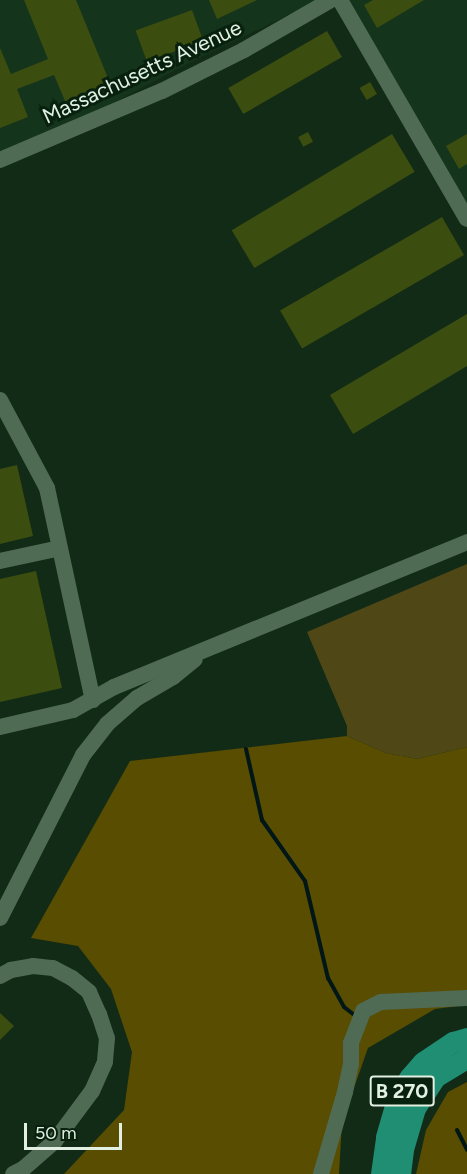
<!DOCTYPE html>
<style>
body{margin:0}
#map{position:relative;width:467px;height:1174px;overflow:hidden;background:#122b17;font-family:Figtree,sans-serif}
div>[style]{position:absolute}
.built>*{inset:0;background:#14341b}
.green>*{inset:0;background:#4f4715}
.forest>*{inset:0;background:#584d00}
.stream>*{height:4px;margin:-2px;padding:0 2px;transform-origin:2px;border-radius:2px;background:#001617}
.building>*{inset:0;background:#3c4d10;transform-origin:0 0}
.minor>*{height:16px;margin:-8px;padding:0 8px;transform-origin:8px;border-radius:8px;background:#506b54}
.major>*{height:21px;margin:-10.5px;padding:0 10.5px;transform-origin:10.5px;border-radius:10.5px;background:#208e73}
span{translate:-50% -50%;white-space:nowrap;text-align:center;line-height:1.15;-webkit-text-stroke:6px #08210e;paint-order:stroke}
.shield-label span{padding:2px 4px;background:#08210e;border:2px solid;border-radius:4px;-webkit-text-stroke-width:0}
.shield-label{font-size:20px;color:#e1f0e3;font-weight:700}
.street-label{font-size:21px;color:#e1f0e3}
.scale{position:absolute;left:24px;top:1123px;width:98px;height:27px;box-sizing:border-box;border:3px solid #e1f0e3;border-top:0;padding-left:8px;font-size:18px;line-height:21px;white-space:nowrap;color:#e1f0e3;-webkit-text-stroke:4px #08210e;paint-order:stroke}
</style>
<div id="map">
<div class="built">
<div style="clip-path:polygon(0 0,319px 0,191px 62px,82px 119px,0 152px)"></div>
<div style="clip-path:polygon(344px 0,467px 0,467px 218px)"></div>
</div>
<div class="green">
<div style="clip-path:polygon(467px 564px,467px 747px,417px 759px,386px 753px,347px 736px,347px 726px,307px 632px)"></div>
</div>
<div class="forest">
<div style="clip-path:polygon(347px 736px,386px 753px,417px 759px,467px 747px,467px 1005px,435px 1009px,368px 1048px,342px 1122px,339px 1174px,64px 1174px,124px 1110px,132px 1052px,111px 989px,78px 946px,31px 938px,130px 761px)"></div>
<div style="clip-path:polygon(467px 1082px,467px 1174px,416px 1174px,426px 1130px,448px 1092px)"></div>
</div>
<div class="stream">
<div style="left:246px;top:749px;width:73px;rotate:77.3deg"></div>
<div style="left:262px;top:820px;width:75px;rotate:54.8deg"></div>
<div style="left:305px;top:881px;width:100px;rotate:76.7deg"></div>
<div style="left:328px;top:978px;width:33px;rotate:61deg"></div>
<div style="left:344px;top:1007px;width:11px;rotate:38deg"></div>
<div style="left:457px;top:1130px;width:22px;rotate:63deg"></div>
</div>
<div class="building">
<div style="clip-path:polygon(24px 0,76px 0,110px 83px,65px 101px,54px 75px,17px 89px,28px 117px,0 128px,0 48px,11px 74px,48px 59px)"></div>
<div style="clip-path:polygon(209px 0,257px 0,217px 19px)"></div>
<div style="clip-path:polygon(373px 0,424px 0,377px 28px,364px 5px)"></div>
<div style="left:192px;top:10px;width:33px;height:60px;rotate:70deg"></div>
<div style="left:327px;top:31px;width:30px;height:114px;rotate:60deg"></div>
<div style="left:370px;top:82px;width:14px;height:12px;rotate:60deg"></div>
<div style="left:308px;top:132px;width:11px;height:11px;rotate:63deg"></div>
<div style="left:392px;top:134px;width:44px;height:187px;rotate:59deg"></div>
<div style="clip-path:polygon(467px 134px,467px 164px,459px 169px,446px 146px)"></div>
<div style="left:442px;top:217px;width:44px;height:187px;rotate:60deg"></div>
<div style="clip-path:polygon(467px 314px,467px 366px,353px 434px,330px 395px)"></div>
<div style="clip-path:polygon(17px 465px,33px 536px,0 544px,0 469px)"></div>
<div style="clip-path:polygon(36px 571px,62px 688px,0 702px,0 579px)"></div>
<div style="clip-path:polygon(0 1013px,14px 1026px,0 1040px)"></div>
</div>
<div class="minor">
<div style="left:340px;top:0;width:253px;rotate:59.9deg"></div>
<div style="left:0;top:160px;width:176px;rotate:-23.1deg"></div>
<div style="left:162px;top:91px;width:92px;rotate:-26.6deg"></div>
<div style="left:244px;top:50px;width:100px;rotate:-29.9deg"></div>
<div style="left:0;top:400px;width:100px;rotate:61.9deg"></div>
<div style="left:47px;top:488px;width:217px;rotate:77.8deg"></div>
<div style="left:0;top:561px;width:61px;rotate:-12.2deg"></div>
<div style="left:0;top:727px;width:75px;rotate:-13.1deg"></div>
<div style="left:73px;top:710px;width:47px;rotate:-29.3deg"></div>
<div style="left:114px;top:687px;width:382px;rotate:-22.3deg"></div>
<div style="left:0;top:918px;width:183px;rotate:-63deg"></div>
<div style="left:83px;top:755px;width:39px;rotate:-52deg"></div>
<div style="left:107px;top:724px;width:40px;rotate:-41deg"></div>
<div style="left:137px;top:698px;width:42px;rotate:-30.3deg"></div>
<div style="left:173px;top:677px;width:28px;rotate:-39deg"></div>
<div style="left:0;top:976px;width:13px;rotate:-29deg"></div>
<div style="left:11px;top:970px;width:22px;rotate:-10deg"></div>
<div style="left:33px;top:966px;width:20px;rotate:6deg"></div>
<div style="left:53px;top:968px;width:21px;rotate:28deg"></div>
<div style="left:72px;top:978px;width:22px;rotate:39deg"></div>
<div style="left:89px;top:992px;width:24px;rotate:66deg"></div>
<div style="left:99px;top:1014px;width:25px;rotate:72deg"></div>
<div style="left:107px;top:1038px;width:24px;rotate:95deg"></div>
<div style="left:105px;top:1062px;width:32px;rotate:114deg"></div>
<div style="left:92px;top:1091px;width:62px;rotate:126.5deg"></div>
<div style="left:55px;top:1141px;width:43px;rotate:138.8deg"></div>
<div style="left:23px;top:1169px;width:11px;rotate:153deg"></div>
<div style="left:321px;top:1174px;width:85px;rotate:-73.7deg"></div>
<div style="left:345px;top:1092px;width:29px;rotate:-78deg"></div>
<div style="left:351px;top:1064px;width:21px;rotate:-90deg"></div>
<div style="left:351px;top:1043px;width:34px;rotate:-69deg"></div>
<div style="left:363px;top:1011px;width:20px;rotate:-27deg"></div>
<div style="left:381px;top:1002px;width:86px;rotate:-2.7deg"></div>
</div>
<div class="major">
<div style="left:381px;top:1174px;width:37px;rotate:-82deg"></div>
<div style="left:386px;top:1137px;width:40px;rotate:-74deg"></div>
<div style="left:397px;top:1099px;width:24px;rotate:-60deg"></div>
<div style="left:409px;top:1078px;width:21px;rotate:-49deg"></div>
<div style="left:423px;top:1062px;width:36px;rotate:-34deg"></div>
<div style="left:453px;top:1042px;width:15px;rotate:-16deg"></div>
<div style="left:400px;top:1174px;width:25px;rotate:-83deg"></div>
<div style="left:403px;top:1149px;width:43px;rotate:-73.7deg"></div>
<div style="left:415px;top:1108px;width:37px;rotate:-57deg"></div>
<div style="left:435px;top:1077px;width:37px;rotate:-31deg"></div>
</div>
<div class="shield-label">
<span style="left:402px;top:1091px">B 270</span>
</div>
<div class="street-label">
<span style="left:142px;top:72px;rotate:-25deg">Massachusetts Avenue</span>
</div>
<div class="scale">50 m</div>
</div>
